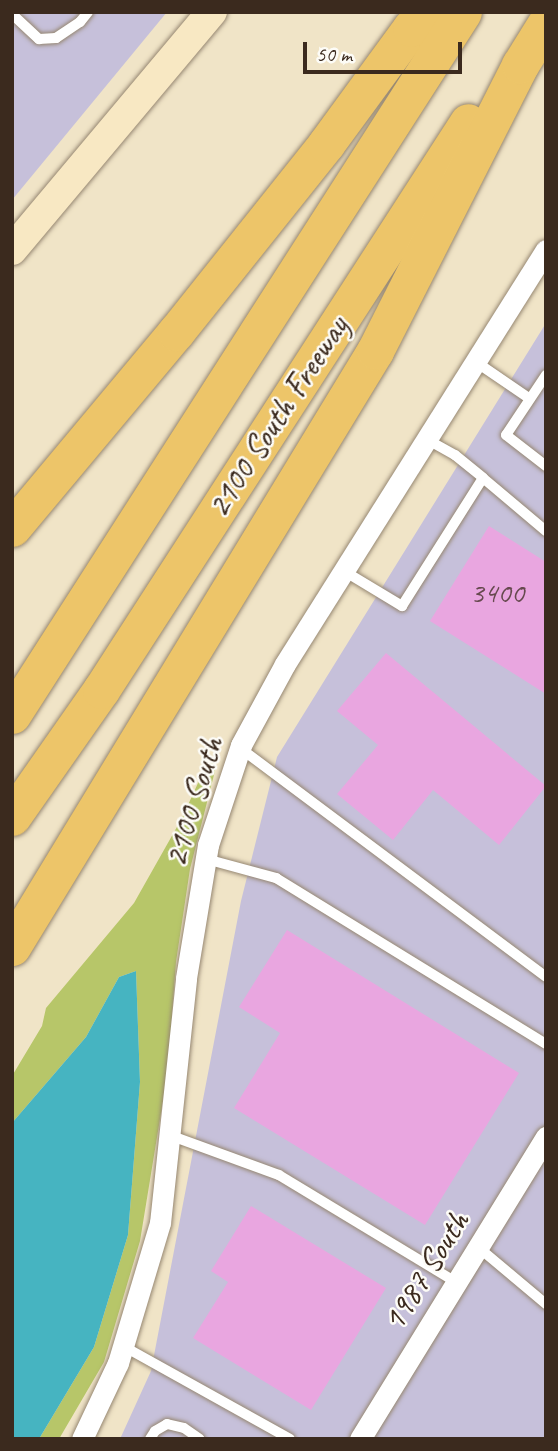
<!DOCTYPE html>
<style>
body{margin:0}
#map{position:relative;width:558px;height:1451px;overflow:hidden;background:#f0e4c7;font-family:Caveat,sans-serif}
div>[style]{position:absolute}
.industrial>*{inset:0;background:#c6c0da}
.green>*{inset:0;background:#b7c669}
.water>*{inset:0;background:#46b4c1}
.building>*{inset:0;background:#e9a6e0}
.roads{filter:drop-shadow(0 0 2px #968772) drop-shadow(0 0 2px #968772)}
.lane>*{height:10px;margin:-5px;padding:0 5px;transform-origin:5px;border-radius:5px;background:#fff}
.street>*{height:21px;margin:-10.5px;padding:0 10.5px;transform-origin:10.5px;border-radius:10.5px;background:#fff}
.secondary>*{height:30px;margin:-15px;padding:0 15px;transform-origin:15px;border-radius:15px;background:#f8e8c3}
.highway>*{height:37px;margin:-18.5px;padding:0 18.5px;transform-origin:18.5px;border-radius:18.5px;background:#edc569}
span{translate:-50% -50%;white-space:nowrap;text-align:center;line-height:1.15;-webkit-text-stroke:5px #fdfcf7;paint-order:stroke}
.number-label{font-size:30px;color:#66494e}
.number-label span{-webkit-text-stroke-width:0}
.street-label{font-size:33px;color:#3b2a1e}
.frame{position:absolute;inset:0;border:14px solid #3b2a1e;pointer-events:none}
.scale{position:absolute;left:303px;top:42px;width:159px;height:32px;box-sizing:border-box;border:4px solid #3b2a1e;border-top:0;padding-left:9px;font-size:21px;line-height:24px;white-space:nowrap;color:#3b2a1e;-webkit-text-stroke:5px #fdfcf7;paint-order:stroke}
</style>
<div id="map">
<div class="industrial">
<div style="clip-path:polygon(12px 12px,167px 12px,12px 200px)"></div>
<div style="clip-path:polygon(546px 323px,546px 1439px,120px 1439px,151px 1371px,241px 901px,277px 757px)"></div>
</div>
<div class="green">
<div style="clip-path:polygon(209px 759px,216px 767px,190px 869px,176px 962px,168px 1070px,140px 1241px,104px 1362px,59px 1439px,39px 1439px,94px 1347px,128px 1235px,140px 1082px,136px 971px,119px 977px,86px 1037px,12px 1123px,12px 1076px,42px 1026px,46px 1008px,134px 903px,182px 818px)"></div>
</div>
<div class="water">
<div style="clip-path:polygon(136px 971px,140px 1082px,128px 1235px,94px 1347px,39px 1439px,12px 1439px,12px 1123px,86px 1037px,119px 977px)"></div>
</div>
<div class="building">
<div style="clip-path:polygon(489px 526px,546px 562px,546px 694px,430px 621px)"></div>
<div style="clip-path:polygon(386px 653px,546px 786px,499px 845px,433px 790px,393px 840px,337px 794px,378px 745px,337px 711px)"></div>
<div style="clip-path:polygon(287px 930px,519px 1073px,425px 1225px,234px 1108px,280px 1033px,239px 1007px)"></div>
<div style="clip-path:polygon(251px 1206px,386px 1288px,311px 1410px,193px 1338px,228px 1282px,211px 1271px)"></div>
</div>
<div class="roads">
<div class="lane">
<div style="left:12px;top:14px;width:37px;rotate:43deg"></div>
<div style="left:39px;top:39px;width:17px;rotate:-3deg"></div>
<div style="left:56px;top:38px;width:29px;rotate:-34deg"></div>
<div style="left:80px;top:22px;width:13px;rotate:-51deg"></div>
<div style="left:476px;top:362px;width:65px;rotate:34.4deg"></div>
<div style="left:546px;top:375px;width:72px;rotate:123.7deg"></div>
<div style="left:506px;top:435px;width:51px;rotate:37.8deg"></div>
<div style="left:428px;top:440px;width:31px;rotate:29deg"></div>
<div style="left:455px;top:455px;width:36px;rotate:39deg"></div>
<div style="left:344px;top:571px;width:68px;rotate:31.1deg"></div>
<div style="left:402px;top:606px;width:151px;rotate:-57.7deg"></div>
<div style="left:483px;top:478px;width:82px;rotate:40.1deg"></div>
<div style="left:240px;top:748px;width:382px;rotate:36.8deg"></div>
<div style="left:206px;top:859px;width:73px;rotate:15.2deg"></div>
<div style="left:276px;top:878px;width:317px;rotate:31.6deg"></div>
<div style="left:169px;top:1135px;width:117px;rotate:20deg"></div>
<div style="left:279px;top:1175px;width:207px;rotate:31.2deg"></div>
<div style="left:478px;top:1247px;width:89px;rotate:40deg"></div>
<div style="left:123px;top:1346px;width:191px;rotate:29.1deg"></div>
<div style="left:150px;top:1439px;width:9px;rotate:-58deg"></div>
<div style="left:155px;top:1431px;width:14px;rotate:-30deg"></div>
<div style="left:167px;top:1424px;width:17px;rotate:13deg"></div>
<div style="left:184px;top:1428px;width:19px;rotate:35deg"></div>
</div>
<div class="street">
<div style="left:82px;top:1439px;width:84px;rotate:-64.7deg"></div>
<div style="left:118px;top:1363px;width:146px;rotate:-73.3deg"></div>
<div style="left:160px;top:1223px;width:246px;rotate:-83.9deg"></div>
<div style="left:186px;top:978px;width:135px;rotate:-80.6deg"></div>
<div style="left:208px;top:845px;width:105px;rotate:-71.7deg"></div>
<div style="left:241px;top:745px;width:92px;rotate:-61.5deg"></div>
<div style="left:285px;top:664px;width:489px;rotate:-57.8deg"></div>
<div style="left:360px;top:1439px;width:355px;rotate:-58.4deg"></div>
</div>
<div class="secondary">
<div style="left:12px;top:250px;width:311px;rotate:-50deg"></div>
</div>
<div class="highway">
<div style="left:12px;top:528px;width:256px;rotate:-50.1deg"></div>
<div style="left:176px;top:332px;width:241px;rotate:-51.4deg"></div>
<div style="left:326px;top:144px;width:144px;rotate:-53.8deg"></div>
<div style="left:411px;top:28px;width:23px;rotate:-43deg"></div>
<div style="left:12px;top:715px;width:835px;rotate:-57.32deg"></div>
<div style="left:12px;top:817px;width:155px;rotate:-55deg"></div>
<div style="left:101px;top:690px;width:676px;rotate:-57.13deg"></div>
<div style="left:12px;top:947px;width:698px;rotate:-58.66deg"></div>
<div style="left:375px;top:351px;width:321px;rotate:-63.1deg"></div>
<div style="left:520px;top:65px;width:49px;rotate:-58.2deg"></div>
</div>
</div>
<div class="number-label">
<span style="left:497px;top:592px">3400</span>
</div>
<div class="street-label">
<span style="left:278px;top:417px;rotate:-57deg">2100 South Freeway</span>
<span style="left:194px;top:802px;rotate:-73deg">2100 South</span>
<span style="left:426px;top:1271px;rotate:-58deg">1987 South</span>
</div>
<div class="frame"></div>
<div class="scale">50 m</div>
</div>
